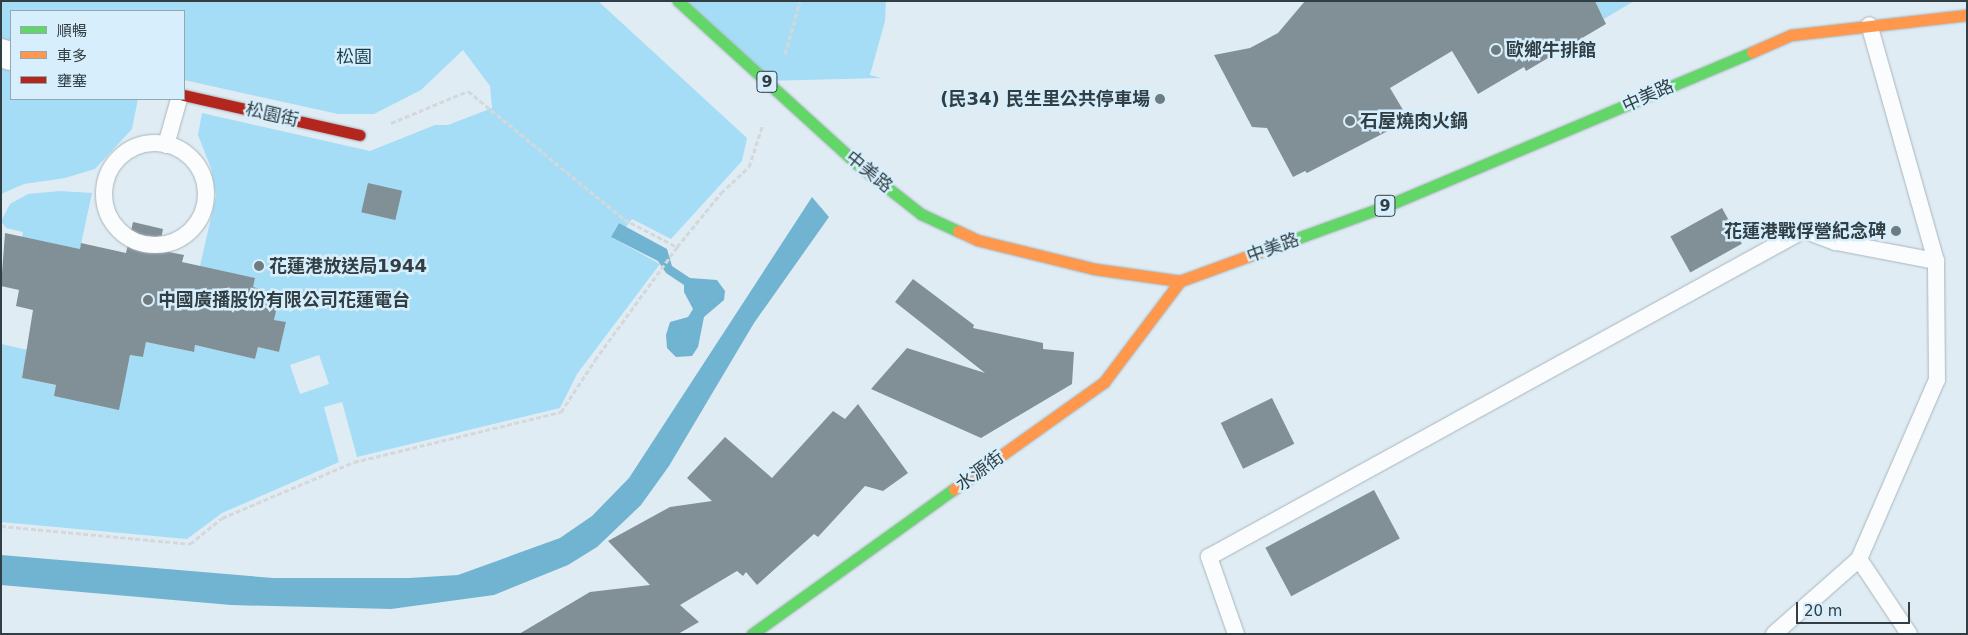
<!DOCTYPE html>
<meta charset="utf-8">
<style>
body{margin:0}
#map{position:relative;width:1968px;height:635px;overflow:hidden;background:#dfecf4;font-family:"DejaVu Sans","Noto Sans TC",sans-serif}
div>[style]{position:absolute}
.green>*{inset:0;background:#a6ddf6}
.water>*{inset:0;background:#71b4d1}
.building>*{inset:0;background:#819097;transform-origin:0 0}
.path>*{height:3px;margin-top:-1.5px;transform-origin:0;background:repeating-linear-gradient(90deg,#d5d8da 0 5px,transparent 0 7.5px)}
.roads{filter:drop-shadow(0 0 1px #aab5bb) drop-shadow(0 0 1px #aab5bb)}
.lane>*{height:16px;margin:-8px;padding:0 8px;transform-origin:8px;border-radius:8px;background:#fafcfd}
.lane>.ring{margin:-8px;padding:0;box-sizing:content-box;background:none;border:16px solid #fafcfd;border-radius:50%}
.street>*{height:28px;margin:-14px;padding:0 14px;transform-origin:14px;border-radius:14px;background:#fafcfd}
.fast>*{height:11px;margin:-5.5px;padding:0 5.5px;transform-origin:5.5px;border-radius:5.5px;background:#63d668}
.slow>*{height:11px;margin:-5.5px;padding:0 5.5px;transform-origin:5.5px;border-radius:5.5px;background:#ff974d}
.jam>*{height:11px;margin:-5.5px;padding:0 5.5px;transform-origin:5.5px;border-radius:5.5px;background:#b3261e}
.dots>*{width:14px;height:14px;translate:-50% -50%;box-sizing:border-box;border:2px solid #d7effc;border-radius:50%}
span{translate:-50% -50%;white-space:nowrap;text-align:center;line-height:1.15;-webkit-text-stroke:5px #d7effc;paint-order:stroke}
.shield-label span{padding:1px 4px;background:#d7effc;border:1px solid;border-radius:4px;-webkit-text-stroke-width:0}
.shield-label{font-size:16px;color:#313e43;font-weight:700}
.poi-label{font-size:18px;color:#313e43;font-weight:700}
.left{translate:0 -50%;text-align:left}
.right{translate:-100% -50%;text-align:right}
.park-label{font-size:18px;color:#153d4d}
.street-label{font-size:18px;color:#313e43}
.frame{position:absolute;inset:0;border:2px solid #313e43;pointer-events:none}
.legend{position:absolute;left:10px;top:10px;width:175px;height:90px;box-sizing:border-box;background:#d7effc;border:1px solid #95a8b2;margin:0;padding:6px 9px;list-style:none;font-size:15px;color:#313e43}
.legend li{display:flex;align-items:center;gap:10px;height:25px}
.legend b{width:25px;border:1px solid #95a8b2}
.scale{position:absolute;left:1796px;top:602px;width:114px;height:22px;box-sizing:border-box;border:2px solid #313e43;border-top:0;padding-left:6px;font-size:15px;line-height:18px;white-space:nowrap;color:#313e43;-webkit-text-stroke:4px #d7effc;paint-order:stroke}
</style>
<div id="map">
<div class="green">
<div style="clip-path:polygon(evenodd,1px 1px,598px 1px,747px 138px,742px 161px,671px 239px,632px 219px,626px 227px,619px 223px,611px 237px,660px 264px,577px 374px,560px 408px,357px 457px,342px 402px,324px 407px,339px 462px,222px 513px,187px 539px,1px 522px,1px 344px,28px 350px,22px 378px,59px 386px,126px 373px,130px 355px,143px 357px,146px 342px,193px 352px,195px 345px,255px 359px,258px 347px,279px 352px,286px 323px,274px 320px,280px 294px,253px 287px,200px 266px,216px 196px,211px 168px,198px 135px,202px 113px,370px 151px,435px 125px,448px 125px,492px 108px,490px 86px,463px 50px,421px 90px,374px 114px,338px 114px,184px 80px,184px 11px,11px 11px,11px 46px,1px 44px,1px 1px,319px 355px,329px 384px,300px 394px,290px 365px,319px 355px)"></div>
<div style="clip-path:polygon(678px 1px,886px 1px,885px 21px,870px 75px,881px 78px,766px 81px)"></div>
<div style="clip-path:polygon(1595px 1px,1634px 1px,1604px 19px)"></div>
<div style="clip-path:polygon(1px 67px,11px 70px,11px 99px,138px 99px,132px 129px,95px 169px,65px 178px,24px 184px,1px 194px)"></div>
<div style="clip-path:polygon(60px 191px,92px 193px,80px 249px,22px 237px,23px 232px,6px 228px,1px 221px,10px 204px,28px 194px)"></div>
</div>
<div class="water">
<div style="clip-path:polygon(812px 197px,829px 217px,754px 323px,669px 466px,641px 505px,597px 547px,568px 565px,494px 595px,391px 609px,231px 605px,1px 585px,1px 555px,273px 578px,409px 578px,458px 575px,560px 538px,592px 516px,629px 478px)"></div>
<div style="clip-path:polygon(619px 223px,667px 249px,672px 266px,690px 278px,717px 280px,725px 291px,724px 300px,704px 317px,698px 347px,692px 356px,676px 357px,667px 348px,666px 335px,670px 322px,688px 317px,693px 309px,684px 292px,684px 285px,666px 273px,658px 261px,611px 237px)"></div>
</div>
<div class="building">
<div style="clip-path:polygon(1305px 1px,1595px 1px,1606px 24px,1526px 71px,1524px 67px,1478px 94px,1452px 51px,1390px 88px,1409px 120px,1307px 173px,1305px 171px,1293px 177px,1267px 128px,1252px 127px,1214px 55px,1250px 48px,1278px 33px)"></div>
<div style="left:368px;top:183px;width:35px;height:30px;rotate:13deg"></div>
<div style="left:1722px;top:208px;width:41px;height:59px;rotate:61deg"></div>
<div style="clip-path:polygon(133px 222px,163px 229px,159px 250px,184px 255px,182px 262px,255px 278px,253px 287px,280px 294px,274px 320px,286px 322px,279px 352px,258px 347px,255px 359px,195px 345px,194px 352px,146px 342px,143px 357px,130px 355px,119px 410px,54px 396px,56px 385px,22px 378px,33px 310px,16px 306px,19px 290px,1px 286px,5px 233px,80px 249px,81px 243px,126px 253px)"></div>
<div style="clip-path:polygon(913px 279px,974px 325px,973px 328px,1043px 343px,1043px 349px,1074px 352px,1072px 384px,981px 438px,871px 389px,907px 348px,985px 373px,895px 302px)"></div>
<div style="left:1272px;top:398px;width:51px;height:57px;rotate:64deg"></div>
<div style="clip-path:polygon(858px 404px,908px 473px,883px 491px,865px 486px,818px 537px,814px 534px,757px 585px,746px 572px,743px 576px,737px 571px,680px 605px,699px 622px,678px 634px,519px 634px,590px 592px,650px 585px,608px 541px,670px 507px,712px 501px,687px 478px,725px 437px,772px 478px,833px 411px,845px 419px)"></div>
<div style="left:1374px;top:490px;width:55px;height:123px;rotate:62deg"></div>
</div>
<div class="path">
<div style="left:785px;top:54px;width:55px;rotate:-74.2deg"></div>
<div style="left:391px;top:123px;width:83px;rotate:-22.6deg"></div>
<div style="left:468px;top:91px;width:202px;rotate:39.4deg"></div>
<div style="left:624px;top:219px;width:60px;rotate:27.8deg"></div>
<div style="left:1px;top:526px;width:190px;rotate:5.4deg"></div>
<div style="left:190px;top:544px;width:41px;rotate:-39.1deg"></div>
<div style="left:222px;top:518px;width:143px;rotate:-23deg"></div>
<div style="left:354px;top:462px;width:213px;rotate:-13.6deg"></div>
<div style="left:561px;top:412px;width:62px;rotate:-56.8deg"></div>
<div style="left:595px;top:360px;width:140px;rotate:-54deg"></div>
<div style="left:677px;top:247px;width:70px;rotate:-50.8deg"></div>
<div style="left:721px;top:193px;width:38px;rotate:-43deg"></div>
<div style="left:749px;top:167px;width:45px;rotate:-72deg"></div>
</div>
<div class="roads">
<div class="lane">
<div class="ring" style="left:104px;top:143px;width:86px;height:86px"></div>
<div style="left:166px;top:145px;width:48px;rotate:-74.2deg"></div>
<div style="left:1859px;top:559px;width:90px;rotate:56.3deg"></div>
<div style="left:1236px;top:634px;width:82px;rotate:-109.3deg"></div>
<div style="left:1209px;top:557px;width:679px;rotate:-28.79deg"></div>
<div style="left:1804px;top:230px;width:34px;rotate:21deg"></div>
<div style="left:1836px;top:242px;width:102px;rotate:10.8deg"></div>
<div style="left:1774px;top:634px;width:113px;rotate:-41.4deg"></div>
<div style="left:1859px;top:559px;width:195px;rotate:-66.5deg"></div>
<div style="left:1937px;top:380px;width:119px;rotate:-90.5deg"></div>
<div style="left:1936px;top:261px;width:245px;rotate:-105.8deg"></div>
</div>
<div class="street">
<div style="left:1px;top:53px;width:10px;rotate:17deg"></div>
</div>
<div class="fast">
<div style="left:678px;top:1px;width:241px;rotate:42.3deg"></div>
<div style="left:856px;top:163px;width:83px;rotate:38.1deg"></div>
<div style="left:921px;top:214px;width:41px;rotate:24.7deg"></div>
<div style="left:1273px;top:247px;width:120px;rotate:-19.9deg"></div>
<div style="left:1386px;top:206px;width:397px;rotate:-22.8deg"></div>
<div style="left:752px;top:634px;width:249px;rotate:-35.7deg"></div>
</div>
<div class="slow">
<div style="left:1752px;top:52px;width:43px;rotate:-23.6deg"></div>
<div style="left:1791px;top:35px;width:177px;rotate:-6.5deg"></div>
<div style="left:958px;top:231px;width:21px;rotate:25deg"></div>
<div style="left:977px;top:240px;width:122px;rotate:13.8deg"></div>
<div style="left:1095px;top:269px;width:86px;rotate:8deg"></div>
<div style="left:1180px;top:281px;width:99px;rotate:-20.1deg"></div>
<div style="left:954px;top:489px;width:184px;rotate:-35.5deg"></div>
<div style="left:1104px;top:382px;width:126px;rotate:-53deg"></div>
</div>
<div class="jam">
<div style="left:184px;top:95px;width:180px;rotate:12.8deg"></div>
</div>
</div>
<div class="dots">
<div style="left:1496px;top:50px;background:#6e7b81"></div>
<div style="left:1160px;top:99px;background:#6e7b81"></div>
<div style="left:1350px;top:121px;background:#6e7b81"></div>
<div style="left:1896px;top:231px;background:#6e7b81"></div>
<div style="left:259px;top:266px;background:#6e7b81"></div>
<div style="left:148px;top:300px;background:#6e7b81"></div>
</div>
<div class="shield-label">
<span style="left:767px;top:82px">9</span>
<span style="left:1385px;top:206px">9</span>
</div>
<div class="poi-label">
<span class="left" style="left:1506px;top:50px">歐鄉牛排館</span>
<span class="right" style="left:1150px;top:99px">(民34) 民生里公共停車場</span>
<span class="left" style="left:1360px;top:121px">石屋燒肉火鍋</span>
<span class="right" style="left:1886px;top:231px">花蓮港戰俘營紀念碑</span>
<span class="left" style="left:269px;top:266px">花蓮港放送局1944</span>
<span class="left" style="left:158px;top:300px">中國廣播股份有限公司花蓮電台</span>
</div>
<div class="park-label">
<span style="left:354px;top:57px">松園</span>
</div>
<div class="street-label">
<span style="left:1648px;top:96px;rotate:-24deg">中美路</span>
<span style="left:272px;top:115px;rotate:13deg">松園街</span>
<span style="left:869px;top:172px;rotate:39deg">中美路</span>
<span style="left:1273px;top:248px;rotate:-20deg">中美路</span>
<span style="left:980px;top:471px;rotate:-36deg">水源街</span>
</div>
<div class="frame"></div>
<ul class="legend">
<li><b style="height:6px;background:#63d668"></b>順暢</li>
<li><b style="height:6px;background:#ff974d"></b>車多</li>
<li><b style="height:6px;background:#b3261e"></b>壅塞</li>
</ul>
<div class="scale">20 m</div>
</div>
